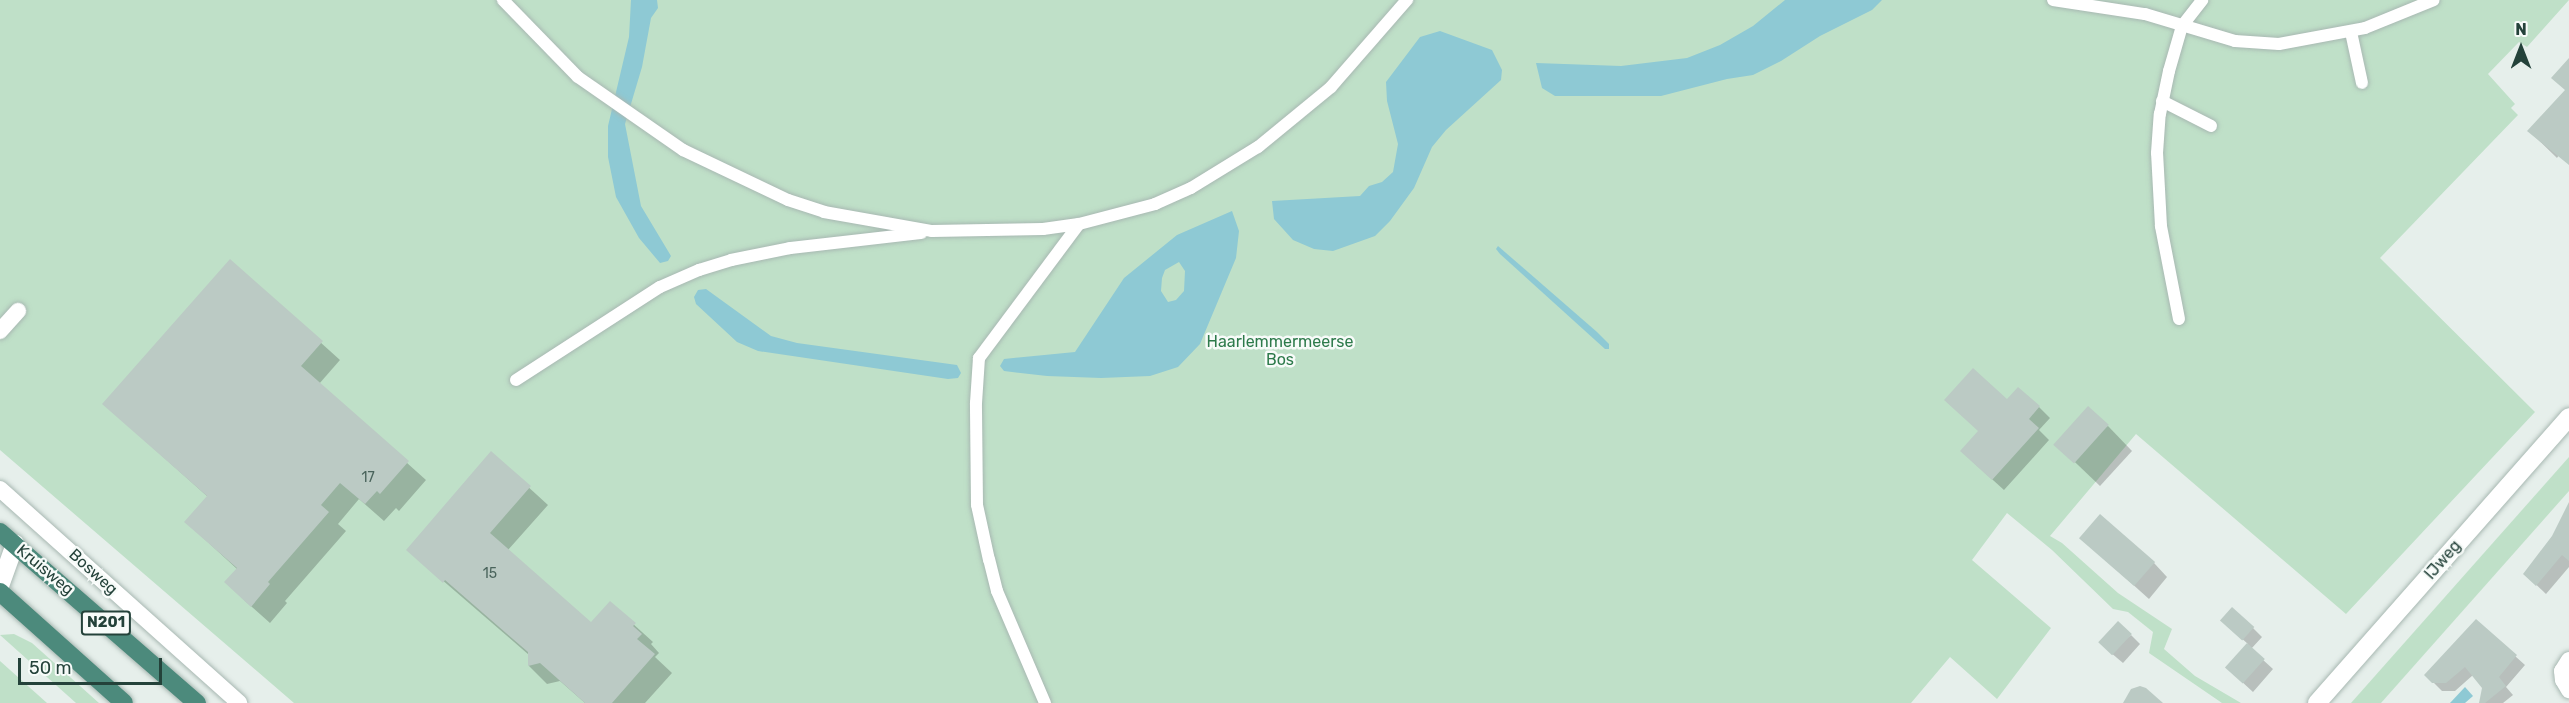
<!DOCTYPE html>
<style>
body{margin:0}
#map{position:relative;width:2569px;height:703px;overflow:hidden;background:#e6efeb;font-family:Rubik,sans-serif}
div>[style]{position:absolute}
.green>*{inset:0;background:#bfe0c8}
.water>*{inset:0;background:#8ec9d4}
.shadow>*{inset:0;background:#0003}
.building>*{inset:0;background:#bbcac4;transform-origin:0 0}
.roads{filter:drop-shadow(0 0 2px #a8b8b2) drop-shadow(0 0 2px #a8b8b2)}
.pedestrian>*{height:12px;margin:-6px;padding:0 6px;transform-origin:6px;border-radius:6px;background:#fff}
.minor>*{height:16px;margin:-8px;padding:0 8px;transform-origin:8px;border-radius:8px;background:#fff}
.tertiary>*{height:18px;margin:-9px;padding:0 9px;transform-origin:9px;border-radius:9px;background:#fff}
.secondary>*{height:18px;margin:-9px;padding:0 9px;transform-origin:9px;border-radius:9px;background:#fff}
.trunk>*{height:18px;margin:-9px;padding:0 9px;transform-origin:9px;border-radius:9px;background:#4c8a7c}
span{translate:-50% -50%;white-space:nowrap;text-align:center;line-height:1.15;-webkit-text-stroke:5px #f7fbf9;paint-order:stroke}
.number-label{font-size:14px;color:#4a645c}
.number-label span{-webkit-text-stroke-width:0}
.shield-label span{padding:2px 4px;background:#f7fbf9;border:2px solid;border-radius:4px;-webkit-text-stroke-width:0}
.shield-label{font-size:15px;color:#24423a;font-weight:700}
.park-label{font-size:16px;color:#2d7a4b}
.street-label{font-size:16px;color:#24423a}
.north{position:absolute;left:2491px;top:18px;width:60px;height:60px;-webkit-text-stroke:4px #f7fbf9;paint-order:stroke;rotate:0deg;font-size:16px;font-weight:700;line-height:24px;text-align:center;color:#24423a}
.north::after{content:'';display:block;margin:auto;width:21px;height:27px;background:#24423a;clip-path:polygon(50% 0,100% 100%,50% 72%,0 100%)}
.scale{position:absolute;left:18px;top:658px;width:144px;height:27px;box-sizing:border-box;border:3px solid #24423a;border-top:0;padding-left:8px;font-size:18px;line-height:21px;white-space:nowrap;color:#24423a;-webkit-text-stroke:4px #f7fbf9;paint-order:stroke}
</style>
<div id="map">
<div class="green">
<div style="clip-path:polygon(0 0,2569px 0,2527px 47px,2519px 42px,2488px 74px,2515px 104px,2511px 108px,2518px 115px,2380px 258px,2535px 412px,2346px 614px,2136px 434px,2050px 536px,2062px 543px,2118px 593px,2172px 629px,2164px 649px,2195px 676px,2241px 703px,2222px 703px,2149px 653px,2153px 632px,2128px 612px,2113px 609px,2052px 550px,2007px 513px,1972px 560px,2051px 628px,1997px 699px,1950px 657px,1911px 703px,294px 703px,0 450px)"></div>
<div style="clip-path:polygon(2569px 457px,2569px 491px,2381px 703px,2351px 703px)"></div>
<div style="clip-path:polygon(14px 634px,32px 643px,99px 703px,76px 703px,0 635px)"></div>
<div style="clip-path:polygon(0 661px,47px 703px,0 703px)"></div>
</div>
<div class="water">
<div style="clip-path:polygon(631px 0,657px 0,658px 8px,651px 18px,642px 67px,625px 124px,641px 206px,671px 256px,668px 261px,660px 263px,639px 238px,616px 197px,608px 157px,608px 126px,629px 37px)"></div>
<div style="clip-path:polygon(1785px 0,1882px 0,1872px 10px,1820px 36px,1781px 61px,1753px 75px,1727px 79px,1661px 96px,1555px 96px,1542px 88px,1536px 63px,1621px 66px,1687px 58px,1720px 45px,1753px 26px)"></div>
<div style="clip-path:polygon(1440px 31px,1492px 50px,1502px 70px,1501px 80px,1446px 130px,1432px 147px,1414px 188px,1390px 221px,1375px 236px,1333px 251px,1314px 249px,1293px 240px,1274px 219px,1272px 201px,1360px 196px,1369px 186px,1382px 182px,1393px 172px,1398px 144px,1387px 101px,1386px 82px,1420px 37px)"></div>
<div style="clip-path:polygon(evenodd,1232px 211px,1239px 231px,1236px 258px,1200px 344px,1178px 367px,1150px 376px,1101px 378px,1047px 376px,1004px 371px,1000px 366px,1004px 359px,1075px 352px,1124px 278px,1177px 235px,1232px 211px,1179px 262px,1185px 271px,1184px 291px,1176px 300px,1168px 302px,1161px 291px,1162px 278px,1165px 270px,1179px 262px)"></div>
<div style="clip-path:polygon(1498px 246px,1597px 332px,1609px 344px,1609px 349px,1605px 349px,1500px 254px,1496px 249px)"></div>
<div style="clip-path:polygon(706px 289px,771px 336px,797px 343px,957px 365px,961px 373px,958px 378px,948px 379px,758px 351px,737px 342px,696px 304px,694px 297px,698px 290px)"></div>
<div style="clip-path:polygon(2465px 687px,2473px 696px,2465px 703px,2450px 703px)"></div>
</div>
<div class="shadow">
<div style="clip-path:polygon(2569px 60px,2569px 164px,2559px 155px,2557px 158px,2529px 131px,2566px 90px)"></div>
<div style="clip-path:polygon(230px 261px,340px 360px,319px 384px,426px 480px,399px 511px,396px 508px,384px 521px,359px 499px,338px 524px,346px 531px,285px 601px,287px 603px,270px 623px,244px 600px,237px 569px,186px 522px,208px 497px,104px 404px)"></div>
<div style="clip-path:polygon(2007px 401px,2039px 407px,2050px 418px,2039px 430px,2049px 440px,2004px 490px,1973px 462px)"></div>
<div style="clip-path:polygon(2108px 426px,2132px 451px,2100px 486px,2056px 444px)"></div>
<div style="clip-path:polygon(492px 454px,548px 505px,508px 550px,592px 624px,610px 603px,653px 642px,651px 644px,659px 653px,655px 657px,672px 673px,645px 703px,585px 703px,560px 681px,547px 684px,529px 666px,529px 655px,426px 566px)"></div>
<div style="clip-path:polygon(2569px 531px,2569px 567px,2546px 594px,2525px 574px)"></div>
<div style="clip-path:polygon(2081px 538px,2154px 563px,2167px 577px,2149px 599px)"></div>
<div style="clip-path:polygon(2476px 621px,2525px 665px,2506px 687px,2513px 695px,2503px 703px,2481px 703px,2484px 688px,2473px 675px,2455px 691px,2442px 691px,2426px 675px)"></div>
<div style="clip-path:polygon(2253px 628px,2262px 637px,2251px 649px,2273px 669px,2253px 692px,2227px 668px,2248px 644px,2231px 629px)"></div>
<div style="clip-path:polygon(2131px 635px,2140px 644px,2123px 663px,2110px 652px)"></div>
</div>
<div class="building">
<div style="clip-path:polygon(2569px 58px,2569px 165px,2527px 131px,2565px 90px,2551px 78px)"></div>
<div style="clip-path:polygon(230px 259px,323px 341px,301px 366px,409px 461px,380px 494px,377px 491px,365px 504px,340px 483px,321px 505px,329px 512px,268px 582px,270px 584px,251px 607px,224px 582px,237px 568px,184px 522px,207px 496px,102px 404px)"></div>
<div style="clip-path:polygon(1973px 368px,2007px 399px,2018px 387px,2040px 406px,2029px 419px,2039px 428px,1992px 480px,1960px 451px,1978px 431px,1944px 400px)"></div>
<div style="left:2088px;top:406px;width:28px;height:52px;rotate:42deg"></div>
<div style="clip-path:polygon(491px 451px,531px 486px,490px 533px,591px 622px,610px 601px,636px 623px,633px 626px,642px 634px,637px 639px,655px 654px,612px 703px,585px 703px,540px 663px,528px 666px,528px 652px,445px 580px,443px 583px,406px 550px)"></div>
<div style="clip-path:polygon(2569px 502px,2569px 561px,2562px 555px,2536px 586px,2523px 574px,2552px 536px)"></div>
<div style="left:2100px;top:514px;width:73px;height:32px;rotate:41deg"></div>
<div style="left:2232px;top:607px;width:30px;height:18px;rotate:42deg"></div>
<div style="clip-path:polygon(2476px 619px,2517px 655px,2499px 677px,2506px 686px,2485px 703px,2479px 703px,2482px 688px,2465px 667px,2446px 683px,2432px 683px,2424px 675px)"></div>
<div style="left:2118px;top:621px;width:19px;height:29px;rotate:43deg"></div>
<div style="left:2247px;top:643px;width:24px;height:33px;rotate:42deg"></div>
<div style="clip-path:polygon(2140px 686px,2146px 688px,2163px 703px,2123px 703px,2131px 689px)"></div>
</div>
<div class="roads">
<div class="pedestrian">
<div style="left:503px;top:0;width:107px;rotate:45.8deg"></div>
<div style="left:578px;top:77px;width:128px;rotate:34.8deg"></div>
<div style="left:683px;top:150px;width:116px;rotate:25.5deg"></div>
<div style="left:788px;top:200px;width:38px;rotate:18deg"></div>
<div style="left:824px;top:212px;width:110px;rotate:10deg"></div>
<div style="left:932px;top:231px;width:111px;rotate:-1deg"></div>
<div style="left:1043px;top:229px;width:36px;rotate:-8deg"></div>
<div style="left:1079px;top:224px;width:79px;rotate:-14.7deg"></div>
<div style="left:1155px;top:204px;width:39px;rotate:-24deg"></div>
<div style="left:1191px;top:188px;width:79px;rotate:-31.5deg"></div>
<div style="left:1258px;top:147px;width:94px;rotate:-39.4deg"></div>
<div style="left:1331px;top:87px;width:116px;rotate:-48.9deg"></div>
<div style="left:2053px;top:0;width:93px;rotate:8.7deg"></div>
<div style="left:2145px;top:14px;width:94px;rotate:16.7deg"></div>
<div style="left:2235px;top:41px;width:44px;rotate:3.9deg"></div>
<div style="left:2279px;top:44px;width:87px;rotate:-10.5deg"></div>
<div style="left:2365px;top:28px;width:74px;rotate:-22.1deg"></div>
<div style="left:2351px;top:32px;width:52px;rotate:77.8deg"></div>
<div style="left:2162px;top:101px;width:55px;rotate:27deg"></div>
<div style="left:2179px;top:319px;width:95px;rotate:-101deg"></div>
<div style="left:2161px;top:226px;width:73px;rotate:-93.1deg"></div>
<div style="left:2157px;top:153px;width:39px;rotate:-86deg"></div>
<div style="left:2160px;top:114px;width:44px;rotate:-78.2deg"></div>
<div style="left:2169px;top:71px;width:47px;rotate:-73.9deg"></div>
<div style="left:2182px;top:26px;width:33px;rotate:-52deg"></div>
<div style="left:516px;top:380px;width:171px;rotate:-32.9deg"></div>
<div style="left:660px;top:287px;width:43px;rotate:-23.6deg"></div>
<div style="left:699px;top:270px;width:34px;rotate:-17deg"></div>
<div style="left:731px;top:260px;width:60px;rotate:-11.5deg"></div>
<div style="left:790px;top:248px;width:132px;rotate:-6.5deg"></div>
<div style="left:1045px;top:703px;width:122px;rotate:-113.2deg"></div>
<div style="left:997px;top:591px;width:32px;rotate:-104deg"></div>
<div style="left:989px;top:560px;width:56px;rotate:-102.3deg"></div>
<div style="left:977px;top:505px;width:102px;rotate:-90.6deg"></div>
<div style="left:976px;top:403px;width:45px;rotate:-86.2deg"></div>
<div style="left:979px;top:358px;width:167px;rotate:-53.3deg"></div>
</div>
<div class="minor">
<div style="left:0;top:331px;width:27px;rotate:-48deg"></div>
<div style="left:0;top:489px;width:321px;rotate:41.8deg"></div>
<div style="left:2569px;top:660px;width:13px;rotate:122deg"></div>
<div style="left:2562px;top:671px;width:9px;rotate:84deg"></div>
<div style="left:2563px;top:680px;width:12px;rotate:59deg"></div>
</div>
<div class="tertiary">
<div style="left:2317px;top:703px;width:381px;rotate:-48.6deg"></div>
</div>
<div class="secondary">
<div style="left:0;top:586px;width:45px;rotate:-70.3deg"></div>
</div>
<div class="trunk">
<div style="left:0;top:532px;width:261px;rotate:41deg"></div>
<div style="left:0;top:592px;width:166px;rotate:41.8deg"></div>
</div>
</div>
<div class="number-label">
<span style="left:368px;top:478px">17</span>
<span style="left:490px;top:574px">15</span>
</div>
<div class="shield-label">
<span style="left:106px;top:623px">N201</span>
</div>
<div class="park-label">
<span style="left:1280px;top:351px">Haarlemmermeerse<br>Bos</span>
</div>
<div class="street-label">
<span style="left:2443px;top:560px;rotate:-49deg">IJweg</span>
<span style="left:45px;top:570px;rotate:40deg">Kruisweg</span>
<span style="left:93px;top:572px;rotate:42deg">Bosweg</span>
</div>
<div class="north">N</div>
<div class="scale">50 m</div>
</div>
